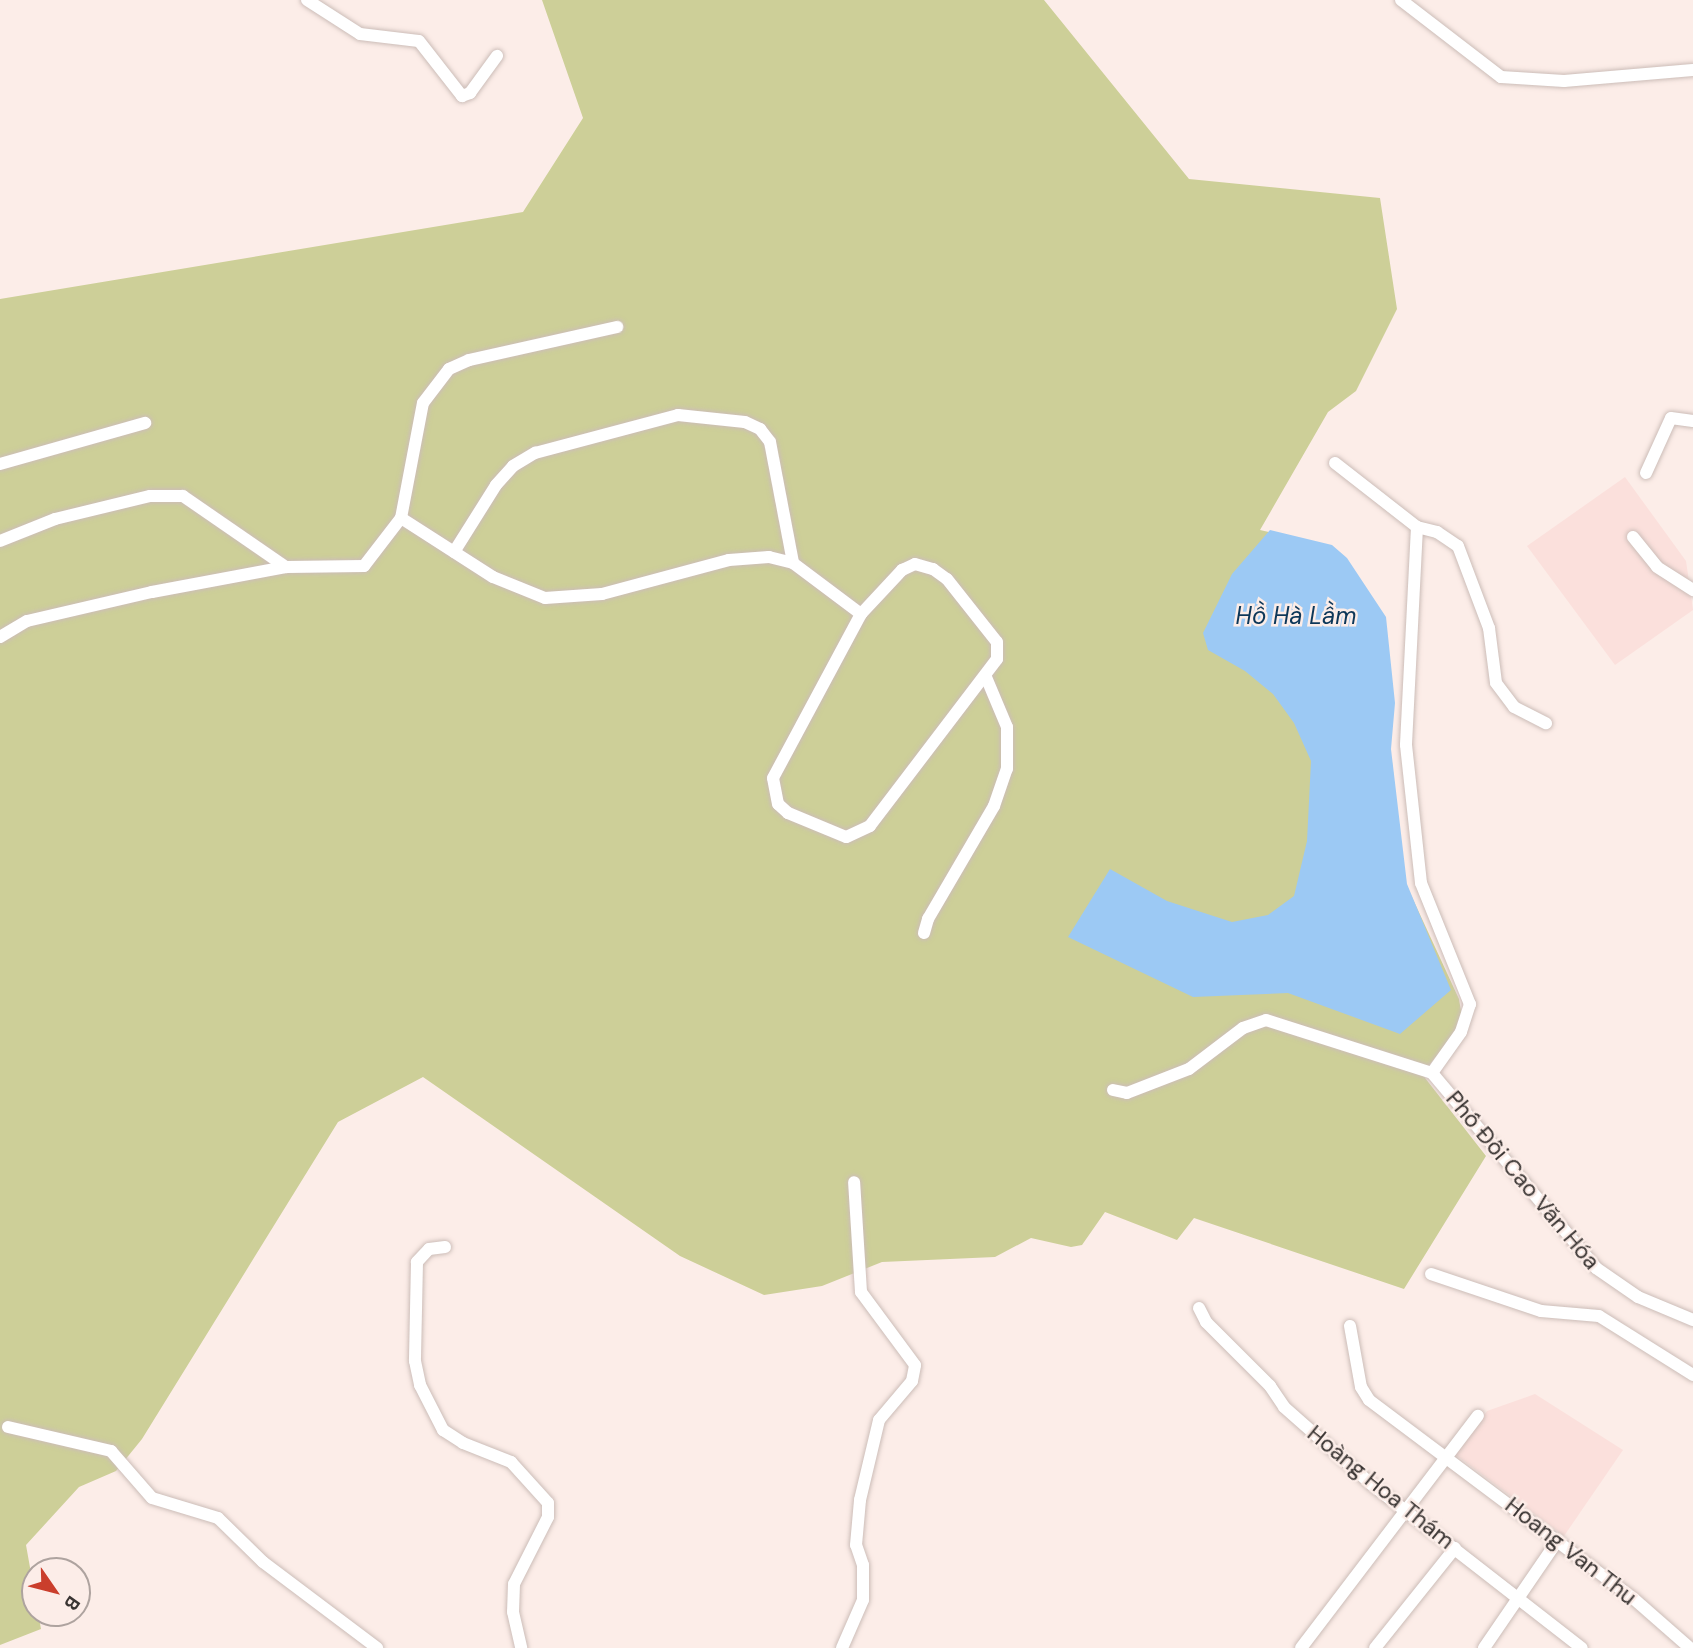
<!DOCTYPE html>
<meta charset="utf-8">
<style>
body{margin:0}
#map{position:relative;width:1693px;height:1648px;overflow:hidden;background:#fcede8;font-family:"DM Sans",sans-serif}
div>[style]{position:absolute}
.education>*{inset:0;background:#fbe0dc}
.green>*{inset:0;background:#cdcf98}
.water>*{inset:0;background:#9cc9f4}
.roads{filter:drop-shadow(0 0 2px #ccbdb8) drop-shadow(0 0 2px #ccbdb8)}
.minor>*{height:12px;margin:-6px;padding:0 6px;transform-origin:6px;border-radius:6px;background:#fff}
span{translate:-50% -50%;white-space:nowrap;text-align:center;line-height:1.15;-webkit-text-stroke:5px #fcede8;paint-order:stroke}
.street-label{font-size:23px;color:#393432}
.water-label{font-size:24px;color:#0d3759;font-style:italic}
.north{position:absolute;left:21px;top:1557px;width:70px;height:70px;box-sizing:border-box;background:#fcede8;border:2px solid #aea39f;border-radius:50%;rotate:125deg;font-size:19px;font-weight:700;line-height:28px;text-align:center;color:#393432}
.north::after{content:'';display:block;margin:auto;width:24px;height:32px;background:#ca3e2c;clip-path:polygon(50% 0,100% 100%,50% 72%,0 100%)}
</style>
<div id="map">
<div class="education">
<div style="clip-path:polygon(1625px 477px,1686px 561px,1693px 610px,1615px 665px,1527px 546px)"></div>
<div style="clip-path:polygon(1535px 1394px,1623px 1450px,1564px 1536px,1456px 1455px,1487px 1411px)"></div>
</div>
<div class="green">
<div style="clip-path:polygon(542px 0,1044px 0,1189px 179px,1380px 198px,1397px 309px,1356px 391px,1328px 412px,1260px 530px,1321px 544px,1392px 762px,1405px 882px,1459px 999px,1463px 1023px,1422px 1074px,1486px 1156px,1404px 1289px,1194px 1218px,1177px 1240px,1105px 1212px,1082px 1245px,1071px 1247px,1031px 1238px,995px 1257px,882px 1262px,822px 1286px,764px 1295px,680px 1256px,423px 1077px,338px 1122px,142px 1439px,116px 1471px,79px 1487px,26px 1545px,41px 1629px,0 1645px,0 299px,523px 212px,583px 118px)"></div>
</div>
<div class="water">
<div style="clip-path:polygon(1270px 530px,1332px 545px,1347px 558px,1386px 617px,1395px 703px,1391px 749px,1407px 884px,1451px 990px,1400px 1034px,1288px 993px,1193px 997px,1068px 937px,1110px 869px,1167px 901px,1232px 922px,1268px 915px,1294px 896px,1307px 841px,1311px 761px,1294px 723px,1273px 694px,1245px 671px,1208px 650px,1203px 633px,1232px 574px)"></div>
</div>
<div class="roads">
<div class="minor">
<div style="left:307px;top:0;width:63px;rotate:32.7deg"></div>
<div style="left:360px;top:34px;width:59px;rotate:6.8deg"></div>
<div style="left:419px;top:41px;width:70px;rotate:52deg"></div>
<div style="left:462px;top:96px;width:9px;rotate:-21deg"></div>
<div style="left:470px;top:93px;width:46px;rotate:-53.9deg"></div>
<div style="left:1401px;top:0;width:126px;rotate:37.6deg"></div>
<div style="left:1501px;top:77px;width:63px;rotate:3.6deg"></div>
<div style="left:1564px;top:81px;width:129px;rotate:-4.9deg"></div>
<div style="left:1335px;top:463px;width:104px;rotate:38deg"></div>
<div style="left:1417px;top:527px;width:21px;rotate:14deg"></div>
<div style="left:1437px;top:532px;width:25px;rotate:34deg"></div>
<div style="left:1458px;top:546px;width:88px;rotate:69.3deg"></div>
<div style="left:1489px;top:628px;width:55px;rotate:82.7deg"></div>
<div style="left:1496px;top:683px;width:30px;rotate:53deg"></div>
<div style="left:1514px;top:707px;width:36px;rotate:27deg"></div>
<div style="left:0;top:464px;width:151px;rotate:-15.8deg"></div>
<div style="left:1646px;top:473px;width:60px;rotate:-65.6deg"></div>
<div style="left:1671px;top:418px;width:22px;rotate:8deg"></div>
<div style="left:401px;top:518px;width:109px;rotate:32.7deg"></div>
<div style="left:493px;top:577px;width:56px;rotate:22deg"></div>
<div style="left:545px;top:598px;width:57px;rotate:-4deg"></div>
<div style="left:602px;top:594px;width:131px;rotate:-15deg"></div>
<div style="left:729px;top:560px;width:40px;rotate:-4.3deg"></div>
<div style="left:769px;top:557px;width:25px;rotate:14deg"></div>
<div style="left:793px;top:563px;width:85px;rotate:36.9deg"></div>
<div style="left:861px;top:614px;width:60px;rotate:-47deg"></div>
<div style="left:902px;top:570px;width:14px;rotate:-25deg"></div>
<div style="left:915px;top:564px;width:19px;rotate:16deg"></div>
<div style="left:933px;top:569px;width:17px;rotate:36deg"></div>
<div style="left:947px;top:579px;width:80px;rotate:51.6deg"></div>
<div style="left:997px;top:642px;width:17px;rotate:90deg"></div>
<div style="left:997px;top:659px;width:210px;rotate:127.3deg"></div>
<div style="left:870px;top:826px;width:26px;rotate:155deg"></div>
<div style="left:846px;top:837px;width:63px;rotate:-157.5deg"></div>
<div style="left:788px;top:813px;width:13px;rotate:-138deg"></div>
<div style="left:778px;top:804px;width:26px;rotate:-101deg"></div>
<div style="left:773px;top:778px;width:186px;rotate:-61.8deg"></div>
<div style="left:1417px;top:527px;width:218px;rotate:92.9deg"></div>
<div style="left:1406px;top:745px;width:139px;rotate:83.8deg"></div>
<div style="left:1421px;top:883px;width:131px;rotate:68deg"></div>
<div style="left:1470px;top:1004px;width:29px;rotate:108deg"></div>
<div style="left:1461px;top:1032px;width:50px;rotate:125.3deg"></div>
<div style="left:1633px;top:537px;width:38px;rotate:51deg"></div>
<div style="left:1657px;top:567px;width:43px;rotate:32.6deg"></div>
<div style="left:0;top:541px;width:59px;rotate:-21.8deg"></div>
<div style="left:55px;top:519px;width:98px;rotate:-13.6deg"></div>
<div style="left:150px;top:496px;width:33px"></div>
<div style="left:183px;top:496px;width:125px;rotate:34.6deg"></div>
<div style="left:454px;top:552px;width:79px;rotate:-57.9deg"></div>
<div style="left:496px;top:485px;width:25px;rotate:-48deg"></div>
<div style="left:513px;top:466px;width:26px;rotate:-31deg"></div>
<div style="left:535px;top:453px;width:148px;rotate:-14.9deg"></div>
<div style="left:678px;top:415px;width:67px;rotate:6deg"></div>
<div style="left:745px;top:422px;width:17px;rotate:25deg"></div>
<div style="left:760px;top:429px;width:16px;rotate:52deg"></div>
<div style="left:770px;top:442px;width:123px;rotate:79.2deg"></div>
<div style="left:0;top:637px;width:31px;rotate:-31deg"></div>
<div style="left:27px;top:621px;width:128px;rotate:-13.1deg"></div>
<div style="left:152px;top:592px;width:136px;rotate:-10.6deg"></div>
<div style="left:286px;top:567px;width:78px;rotate:-0.7deg"></div>
<div style="left:364px;top:566px;width:61px;rotate:-52.4deg"></div>
<div style="left:401px;top:518px;width:117px;rotate:-79.2deg"></div>
<div style="left:423px;top:403px;width:43px;rotate:-52.6deg"></div>
<div style="left:449px;top:369px;width:22px;rotate:-24deg"></div>
<div style="left:469px;top:360px;width:152px;rotate:-12.6deg"></div>
<div style="left:924px;top:933px;width:15px;rotate:-74deg"></div>
<div style="left:928px;top:919px;width:131px;rotate:-59.7deg"></div>
<div style="left:994px;top:806px;width:39px;rotate:-71deg"></div>
<div style="left:1007px;top:769px;width:42px;rotate:-90deg"></div>
<div style="left:1007px;top:727px;width:54px;rotate:-112.8deg"></div>
<div style="left:1432px;top:1073px;width:255px;rotate:49.9deg"></div>
<div style="left:1596px;top:1268px;width:51px;rotate:34.6deg"></div>
<div style="left:1638px;top:1297px;width:60px;rotate:22.7deg"></div>
<div style="left:1113px;top:1090px;width:14px;rotate:12deg"></div>
<div style="left:1127px;top:1093px;width:66px;rotate:-21.2deg"></div>
<div style="left:1189px;top:1069px;width:68px;rotate:-37.2deg"></div>
<div style="left:1243px;top:1028px;width:24px;rotate:-19deg"></div>
<div style="left:1266px;top:1020px;width:174px;rotate:17.7deg"></div>
<div style="left:445px;top:1247px;width:16px;rotate:173deg"></div>
<div style="left:429px;top:1249px;width:18px;rotate:133deg"></div>
<div style="left:417px;top:1262px;width:99px;rotate:91.2deg"></div>
<div style="left:415px;top:1361px;width:25px;rotate:78deg"></div>
<div style="left:420px;top:1385px;width:51px;rotate:62.9deg"></div>
<div style="left:443px;top:1430px;width:24px;rotate:33deg"></div>
<div style="left:463px;top:1443px;width:52px;rotate:21.6deg"></div>
<div style="left:511px;top:1462px;width:55px;rotate:47.9deg"></div>
<div style="left:548px;top:1503px;width:14px;rotate:90deg"></div>
<div style="left:548px;top:1517px;width:75px;rotate:116.9deg"></div>
<div style="left:514px;top:1584px;width:28px;rotate:92deg"></div>
<div style="left:513px;top:1612px;width:37px;rotate:77deg"></div>
<div style="left:1431px;top:1274px;width:116px;rotate:18.6deg"></div>
<div style="left:1541px;top:1311px;width:58px;rotate:4.9deg"></div>
<div style="left:1599px;top:1316px;width:111px;rotate:32.1deg"></div>
<div style="left:1199px;top:1308px;width:16px;rotate:63deg"></div>
<div style="left:1206px;top:1322px;width:91px;rotate:45deg"></div>
<div style="left:1270px;top:1386px;width:25px;rotate:56deg"></div>
<div style="left:1284px;top:1407px;width:116px;rotate:41.5deg"></div>
<div style="left:1371px;top:1484px;width:267px;rotate:37.9deg"></div>
<div style="left:1350px;top:1326px;width:62px;rotate:79.8deg"></div>
<div style="left:1361px;top:1387px;width:15px;rotate:58deg"></div>
<div style="left:1369px;top:1400px;width:331px;rotate:36.9deg"></div>
<div style="left:1634px;top:1599px;width:74px;rotate:41.2deg"></div>
<div style="left:8px;top:1427px;width:106px;rotate:13.1deg"></div>
<div style="left:111px;top:1451px;width:62px;rotate:48.9deg"></div>
<div style="left:152px;top:1498px;width:69px;rotate:16.9deg"></div>
<div style="left:218px;top:1518px;width:63px;rotate:44.4deg"></div>
<div style="left:263px;top:1562px;width:143px;rotate:37deg"></div>
<div style="left:842px;top:1648px;width:52px;rotate:-66.4deg"></div>
<div style="left:863px;top:1600px;width:35px;rotate:-90deg"></div>
<div style="left:863px;top:1565px;width:21px;rotate:-109deg"></div>
<div style="left:856px;top:1545px;width:45px;rotate:-84.9deg"></div>
<div style="left:860px;top:1500px;width:82px;rotate:-76.6deg"></div>
<div style="left:879px;top:1420px;width:51px;rotate:-49.8deg"></div>
<div style="left:912px;top:1381px;width:16px;rotate:-79deg"></div>
<div style="left:915px;top:1365px;width:91px;rotate:-126.5deg"></div>
<div style="left:861px;top:1292px;width:110px;rotate:-93.6deg"></div>
<div style="left:1301px;top:1648px;width:292px;rotate:-52.7deg"></div>
<div style="left:1375px;top:1648px;width:128px;rotate:-51.3deg"></div>
<div style="left:1484px;top:1648px;width:131px;rotate:-55.6deg"></div>
</div>
</div>
<div class="street-label">
<span style="left:1523px;top:1180px;rotate:50deg">Phố Đồi Cao Văn Hóa</span>
<span style="left:1381px;top:1487px;rotate:39deg">Hoàng Hoa Thám</span>
<span style="left:1571px;top:1551px;rotate:38deg">Hoang Van Thu</span>
</div>
<div class="water-label">
<span style="left:1296px;top:616px">Hồ Hà Lầm</span>
</div>
<div class="north">B</div>
</div>
